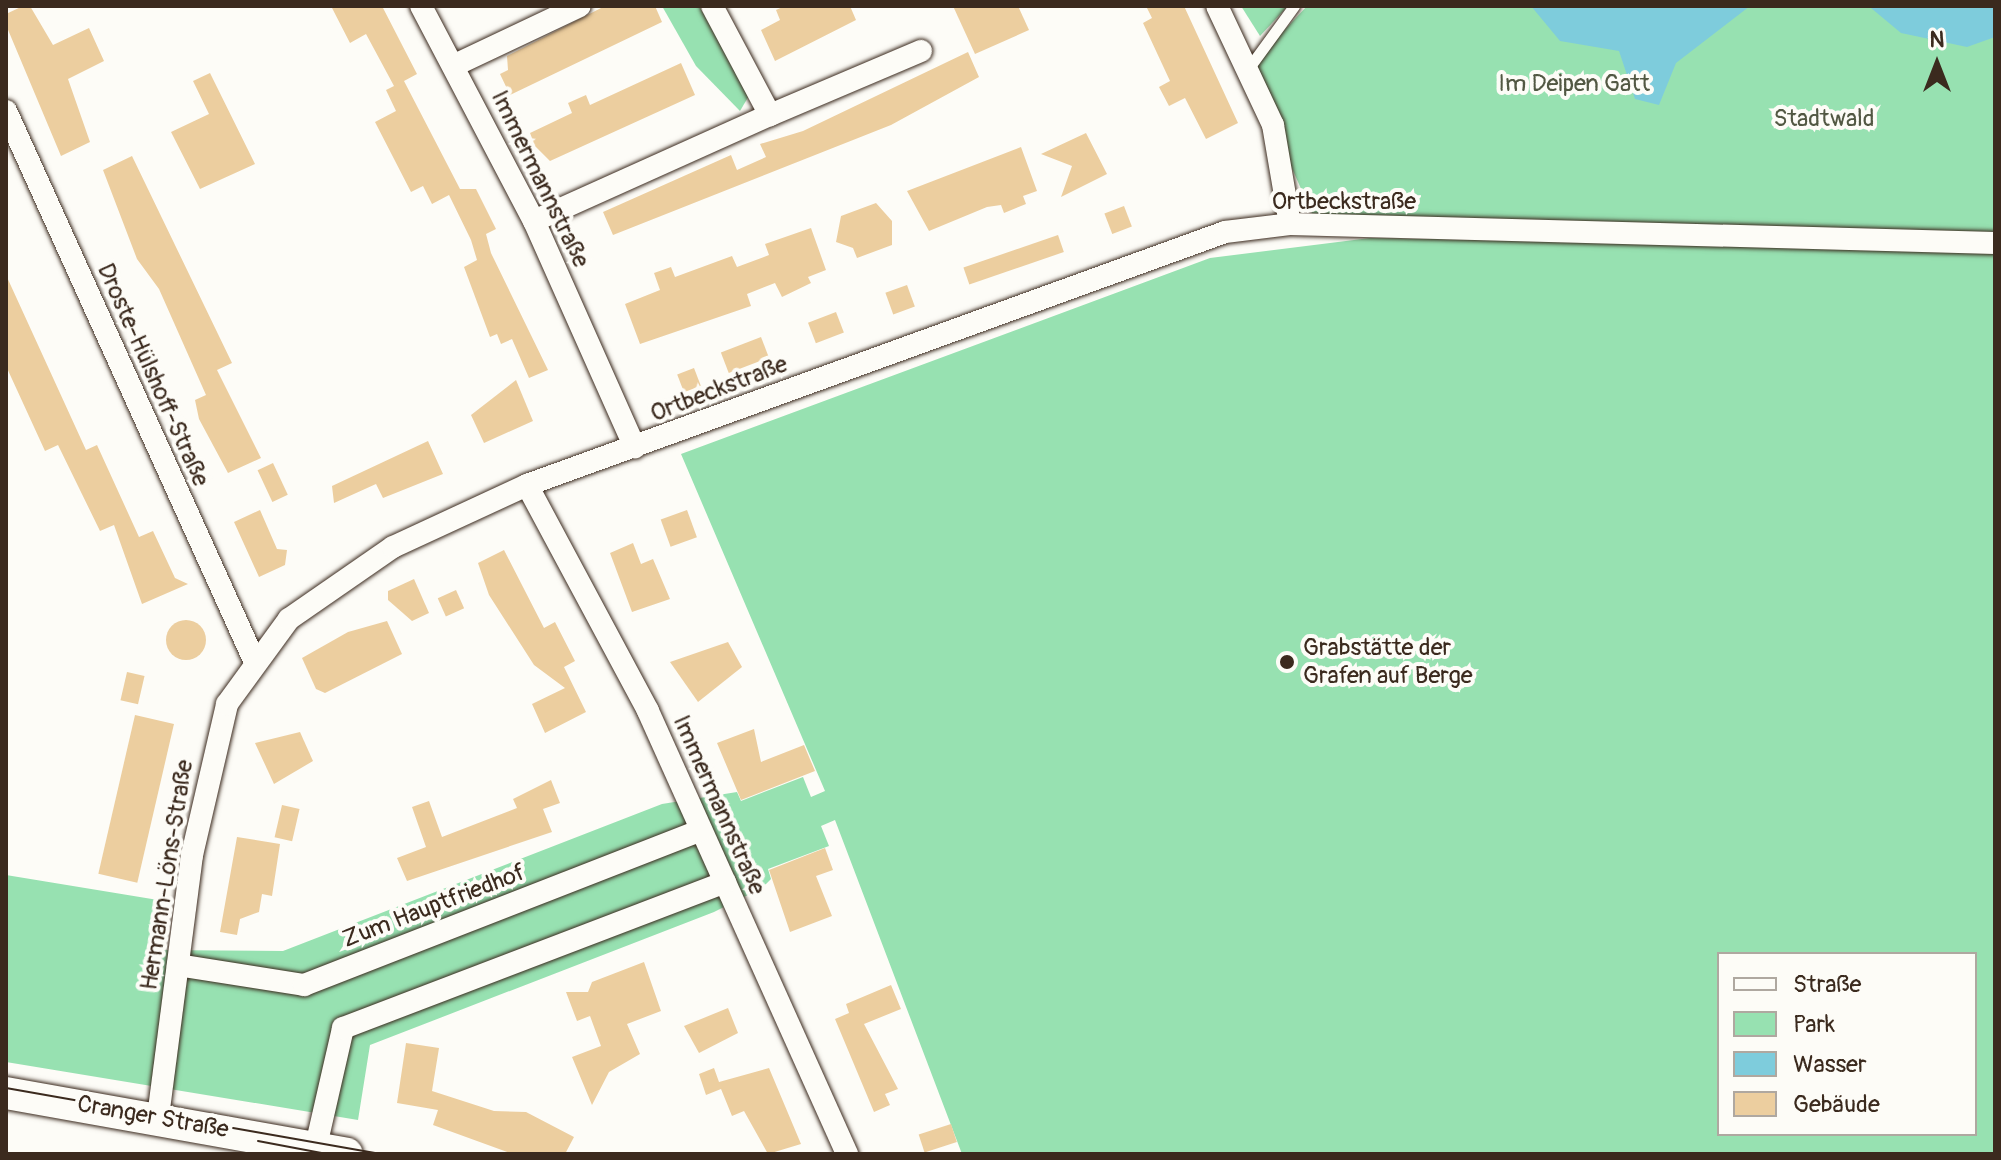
<!DOCTYPE html>
<meta charset="utf-8">
<style>
body{margin:0}
#map{position:relative;width:2001px;height:1160px;overflow:hidden;background:#fdfcf7;font-family:Pangolin,sans-serif}
div>[style]{position:absolute}
.green>*{inset:0;background:#97e1b1}
.water>*{inset:0;background:#7eccdc}
.building>*{inset:0;background:#ecce9f;transform-origin:0 0}
.round{border-radius:50%}
.roads{filter:drop-shadow(0 0 2px #3b2a1e) drop-shadow(0 0 2px #3b2a1e)}
.service>*{height:11px;margin:-5.5px;padding:0 5.5px;transform-origin:5.5px;border-radius:5.5px;background:#fdfcf7}
.minor>*{height:22px;margin:-11px;padding:0 11px;transform-origin:11px;border-radius:11px;background:#fdfcf7}
.secondary>*{height:32px;margin:-16px;padding:0 16px;transform-origin:16px;border-radius:16px;background:#fdfcf7}
.tram>*{height:2px;margin:-1px;padding:0 1px;transform-origin:1px;border-radius:1px;background:#3b2a1e}
.dots>*{width:22px;height:22px;translate:-50% -50%;box-sizing:border-box;border:4px solid #fdfcf7;border-radius:50%}
span{translate:-50% -50%;white-space:nowrap;text-align:center;line-height:1.15;-webkit-text-stroke:8px #fdfcf7;paint-order:stroke}
.park-label{font-size:24px;color:#525843}
.street-label{font-size:24px;color:#3b2a1e}
.poi-label{font-size:24px;color:#3b2a1e}
.left{translate:0 -50%;text-align:left}
.frame{position:absolute;inset:0;border:8px solid #3b2a1e;pointer-events:none}
.legend{position:absolute;left:1717px;top:952px;width:260px;height:184px;box-sizing:border-box;background:#fdfcf7;border:2px solid #afa8a0;margin:0;padding:10px 14px;list-style:none;font-size:24px;color:#3b2a1e}
.legend li{display:flex;align-items:center;gap:16px;height:40px}
.legend b{width:40px;border:2px solid #afa8a0}
.north{position:absolute;left:1897px;top:24px;width:80px;height:80px;-webkit-text-stroke:6px #fdfcf7;paint-order:stroke;rotate:0deg;font-size:22px;font-weight:700;line-height:32px;text-align:center;color:#3b2a1e}
.north::after{content:'';display:block;margin:auto;width:28px;height:36px;background:#3b2a1e;clip-path:polygon(50% 0,100% 100%,50% 72%,0 100%)}
</style>
<div id="map">
<div class="green">
<div style="clip-path:polygon(662px 6px,699px 6px,750px 94px,740px 111px,696px 66px)"></div>
<div style="clip-path:polygon(1241px 6px,1288px 6px,1260px 36px)"></div>
<div style="clip-path:polygon(1307px 6px,1995px 6px,1995px 236px,1314px 218px,1248px 69px)"></div>
<div style="clip-path:polygon(evenodd,1370px 238px,1995px 248px,1995px 1154px,962px 1154px,835px 820px,821px 826px,829px 846px,768px 869px,771px 879px,762px 888px,714px 912px,370px 1045px,358px 1120px,6px 1062px,6px 875px,158px 900px,152px 950px,283px 951px,662px 804px,737px 792px,741px 801px,803px 777px,811px 797px,825px 791px,681px 454px,1210px 258px,1370px 238px,1719px 954px,1975px 954px,1975px 1134px,1719px 1134px,1719px 954px)"></div>
</div>
<div class="water">
<div style="clip-path:polygon(1531px 6px,1750px 6px,1676px 63px,1659px 105px,1635px 99px,1619px 51px,1560px 41px)"></div>
<div style="clip-path:polygon(1995px 6px,1995px 37px,1967px 47px,1901px 33px,1871px 8px)"></div>
</div>
<div class="building">
<div style="clip-path:polygon(23px 6px,30px 6px,53px 45px,89px 28px,104px 61px,68px 79px,90px 142px,61px 156px,6px 25px,6px 14px)"></div>
<div style="clip-path:polygon(331px 6px,382px 6px,417px 74px,404px 81px,460px 189px,476px 189px,496px 229px,486px 234px,491px 253px,548px 370px,529px 378px,512px 339px,501px 344px,497px 334px,490px 337px,464px 267px,477px 260px,471px 240px,449px 195px,432px 204px,423px 186px,411px 192px,375px 122px,396px 111px,386px 90px,394px 86px,366px 34px,350px 43px)"></div>
<div style="clip-path:polygon(605px 6px,655px 6px,662px 22px,510px 95px,500px 74px,508px 70px,507px 56px)"></div>
<div style="clip-path:polygon(785px 6px,850px 6px,856px 20px,775px 61px,761px 30px,780px 20px,776px 10px)"></div>
<div style="clip-path:polygon(953px 6px,1018px 6px,1029px 30px,975px 54px)"></div>
<div style="clip-path:polygon(1146px 6px,1184px 6px,1238px 123px,1206px 139px,1185px 98px,1169px 106px,1159px 87px,1170px 81px,1143px 23px,1152px 18px)"></div>
<div style="clip-path:polygon(968px 52px,979px 77px,891px 125px,613px 235px,603px 212px,731px 155px,737px 170px,766px 157px,760px 144px,803px 131px)"></div>
<div style="clip-path:polygon(681px 63px,695px 95px,550px 161px,535px 146px,530px 133px,572px 113px,568px 103px,586px 95px,590px 105px)"></div>
<div style="clip-path:polygon(210px 73px,255px 164px,200px 189px,171px 132px,209px 114px,193px 81px)"></div>
<div style="clip-path:polygon(1086px 133px,1107px 174px,1061px 197px,1072px 166px,1041px 154px)"></div>
<div style="clip-path:polygon(1021px 147px,1037px 191px,1023px 196px,1026px 204px,1004px 213px,1001px 205px,987px 207px,929px 231px,907px 191px)"></div>
<div style="clip-path:polygon(132px 156px,232px 363px,217px 370px,261px 458px,228px 473px,199px 419px,195px 400px,206px 395px,159px 289px,137px 259px,103px 170px)"></div>
<div style="clip-path:polygon(876px 203px,892px 221px,892px 245px,857px 258px,853px 248px,836px 242px,841px 216px)"></div>
<div style="left:1124px;top:206px;width:22px;height:21px;rotate:69deg"></div>
<div style="clip-path:polygon(811px 228px,826px 270px,808px 277px,811px 283px,782px 297px,775px 283px,747px 294px,751px 306px,640px 344px,625px 304px,660px 290px,654px 273px,671px 267px,675px 277px,732px 256px,737px 267px,769px 255px,765px 244px)"></div>
<div style="left:1058px;top:235px;width:18px;height:100px;rotate:71deg"></div>
<div style="clip-path:polygon(6px 275px,86px 450px,97px 445px,139px 537px,153px 531px,175px 578px,188px 584px,142px 604px,114px 525px,100px 531px,58px 445px,45px 451px,6px 366px)"></div>
<div style="left:907px;top:285px;width:23px;height:23px;rotate:70deg"></div>
<div style="left:836px;top:312px;width:22px;height:30px;rotate:69deg"></div>
<div style="left:761px;top:337px;width:22px;height:43px;rotate:69deg"></div>
<div style="left:694px;top:368px;width:19px;height:18px;rotate:69deg"></div>
<div style="clip-path:polygon(516px 380px,533px 421px,484px 443px,471px 415px)"></div>
<div style="clip-path:polygon(428px 441px,443px 474px,383px 498px,376px 484px,334px 503px,332px 486px)"></div>
<div style="left:273px;top:463px;width:35px;height:17px;rotate:65deg"></div>
<div style="clip-path:polygon(260px 510px,277px 549px,287px 550px,285px 565px,259px 577px,234px 522px)"></div>
<div style="left:687px;top:510px;width:29px;height:28px;rotate:70deg"></div>
<div style="clip-path:polygon(633px 543px,641px 564px,653px 559px,670px 599px,632px 612px,610px 553px)"></div>
<div style="clip-path:polygon(504px 550px,544px 628px,555px 622px,575px 661px,564px 667px,586px 712px,545px 733px,532px 704px,565px 688px,534px 665px,489px 595px,478px 563px)"></div>
<div style="clip-path:polygon(414px 579px,429px 613px,412px 621px,388px 600px,388px 591px)"></div>
<div style="left:456px;top:590px;width:20px;height:20px;rotate:66deg"></div>
<div class="round" style="left:166px;top:620px;width:40px;height:40px"></div>
<div style="clip-path:polygon(387px 621px,402px 654px,325px 693px,316px 689px,302px 658px,348px 632px)"></div>
<div style="clip-path:polygon(728px 642px,742px 667px,698px 702px,670px 662px)"></div>
<div style="left:127px;top:672px;width:18px;height:29px;rotate:13deg"></div>
<div style="left:135px;top:715px;width:40px;height:163px;rotate:13deg"></div>
<div style="clip-path:polygon(754px 729px,761px 762px,804px 745px,815px 771px,741px 800px,717px 743px)"></div>
<div style="clip-path:polygon(300px 732px,313px 761px,274px 784px,255px 743px)"></div>
<div style="clip-path:polygon(551px 780px,560px 803px,543px 809px,552px 832px,407px 881px,397px 858px,426px 847px,412px 807px,429px 801px,442px 837px,517px 808px,513px 799px)"></div>
<div style="left:282px;top:805px;width:18px;height:33px;rotate:13deg"></div>
<div style="clip-path:polygon(237px 837px,280px 844px,272px 896px,262px 894px,259px 912px,240px 919px,237px 935px,220px 932px)"></div>
<div style="clip-path:polygon(825px 848px,833px 870px,816px 876px,832px 916px,790px 932px,769px 870px)"></div>
<div style="clip-path:polygon(644px 962px,661px 1011px,627px 1024px,640px 1054px,609px 1072px,592px 1105px,572px 1057px,601px 1046px,590px 1016px,577px 1021px,566px 992px,588px 992px,592px 982px)"></div>
<div style="clip-path:polygon(891px 985px,901px 1009px,864px 1024px,898px 1089px,885px 1094px,890px 1105px,874px 1112px,835px 1019px,849px 1013px,846px 1004px)"></div>
<div style="clip-path:polygon(728px 1008px,738px 1033px,699px 1053px,684px 1026px)"></div>
<div style="clip-path:polygon(406px 1043px,439px 1048px,432px 1091px,494px 1111px,526px 1112px,574px 1137px,565px 1154px,513px 1154px,433px 1125px,438px 1110px,397px 1103px)"></div>
<div style="clip-path:polygon(714px 1068px,719px 1082px,769px 1068px,801px 1144px,768px 1154px,744px 1111px,732px 1116px,721px 1089px,706px 1095px,699px 1074px)"></div>
<div style="left:951px;top:1124px;width:19px;height:34px;rotate:72deg"></div>
</div>
<div class="roads">
<div class="service">
<div style="left:1248px;top:69px;width:78px;rotate:-53.9deg"></div>
</div>
<div class="minor">
<div style="left:421px;top:6px;width:243px;rotate:62.3deg"></div>
<div style="left:534px;top:221px;width:248px;rotate:66deg"></div>
<div style="left:1217px;top:6px;width:132px;rotate:64.8deg"></div>
<div style="left:1273px;top:125px;width:100px;rotate:80.3deg"></div>
<div style="left:455px;top:65px;width:138px;rotate:-25.3deg"></div>
<div style="left:6px;top:111px;width:602px;rotate:65.69deg"></div>
<div style="left:770px;top:115px;width:164px;rotate:-23deg"></div>
<div style="left:534px;top:221px;width:259px;rotate:-24.2deg"></div>
<div style="left:770px;top:115px;width:123px;rotate:-118deg"></div>
<div style="left:527px;top:485px;width:256px;rotate:61.8deg"></div>
<div style="left:648px;top:711px;width:486px;rotate:65.8deg"></div>
<div style="left:178px;top:965px;width:128px;rotate:9deg"></div>
<div style="left:304px;top:985px;width:426px;rotate:-21.3deg"></div>
<div style="left:158px;top:1117px;width:264px;rotate:-82.6deg"></div>
<div style="left:192px;top:855px;width:155px;rotate:-76.9deg"></div>
<div style="left:227px;top:704px;width:105px;rotate:-53.9deg"></div>
<div style="left:289px;top:619px;width:126px;rotate:-34.7deg"></div>
<div style="left:393px;top:547px;width:148px;rotate:-24.8deg"></div>
<div style="left:527px;top:485px;width:742px;rotate:-19.92deg"></div>
<div style="left:1225px;top:232px;width:65px;rotate:-7deg"></div>
<div style="left:1290px;top:224px;width:705px;rotate:1.54deg"></div>
<div style="left:316px;top:1146px;width:121px;rotate:-77.1deg"></div>
<div style="left:343px;top:1028px;width:409px;rotate:-20.9deg"></div>
</div>
<div class="secondary">
<div style="left:6px;top:1093px;width:346px;rotate:10.1deg"></div>
</div>
</div>
<div class="tram">
<div style="left:6px;top:1088px;width:379px;rotate:10deg"></div>
<div style="left:258px;top:1141px;width:70px;rotate:10.7deg"></div>
</div>
<div class="dots">
<div style="left:1287px;top:662px;background:#3b2a1e"></div>
</div>
<div class="park-label">
<span style="left:1574px;top:84px">Im Deipen Gatt</span>
<span style="left:1824px;top:119px">Stadtwald</span>
</div>
<div class="street-label">
<span style="left:540px;top:179px;rotate:64deg">Immermannstraße</span>
<span style="left:1344px;top:202px">Ortbeckstraße</span>
<span style="left:153px;top:375px;rotate:66deg">Droste-Hülshoff-Straße</span>
<span style="left:719px;top:389px;rotate:-21deg">Ortbeckstraße</span>
<span style="left:719px;top:805px;rotate:66deg">Immermannstraße</span>
<span style="left:167px;top:875px;rotate:-81deg">Hermann-Löns-Straße</span>
<span style="left:434px;top:906px;rotate:-21deg">Zum Hauptfriedhof</span>
<span style="left:153px;top:1117px;rotate:10deg">Cranger Straße</span>
</div>
<div class="poi-label">
<span class="left" style="left:1303px;top:662px">Grabstätte der<br>Grafen auf Berge</span>
</div>
<div class="frame"></div>
<ul class="legend">
<li><b style="height:10px;background:#fdfcf7"></b>Straße</li>
<li><b style="height:22px;background:#97e1b1"></b>Park</li>
<li><b style="height:22px;background:#7eccdc"></b>Wasser</li>
<li><b style="height:22px;background:#ecce9f"></b>Gebäude</li>
</ul>
<div class="north">N</div>
</div>
